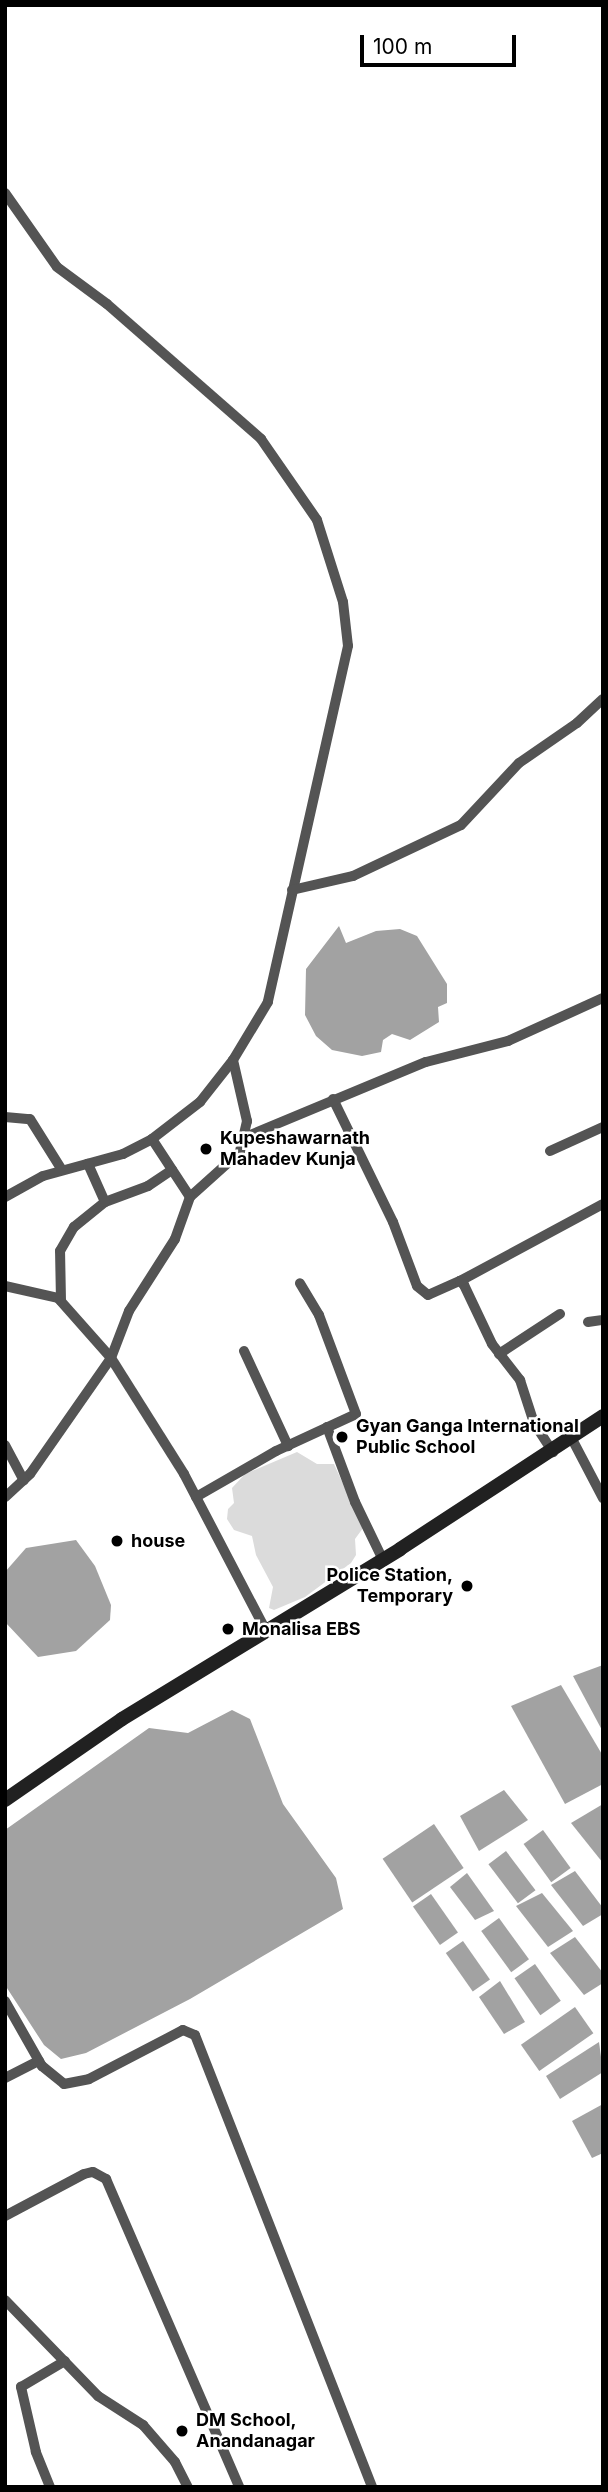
<!DOCTYPE html>
<style>
body{margin:0}
#map{position:relative;width:608px;height:2492px;overflow:hidden;background:#fff;font-family:Inter,sans-serif}
div>[style]{position:absolute}
.green>*{inset:0;background:#dbdbdb}
.water>*{inset:0;background:#a2a2a2;transform-origin:0 0}
.street>*{height:10px;margin:-5px;padding:0 5px;transform-origin:5px;border-radius:5px;background:#545454}
.secondary>*{height:14px;margin:-7px;padding:0 7px;transform-origin:7px;border-radius:7px;background:#212121}
.dots>*{width:19px;height:19px;translate:-50% -50%;box-sizing:border-box;border:4px solid #fff;border-radius:50%}
span{translate:-50% -50%;white-space:nowrap;text-align:center;line-height:1.15;-webkit-text-stroke:5px #fff;paint-order:stroke}
.poi-label{font-size:18px;color:#000;font-weight:700}
.left{translate:0 -50%;text-align:left}
.right{translate:-100% -50%;text-align:right}
.frame{position:absolute;inset:0;border:7px solid #000;pointer-events:none}
.scale{position:absolute;left:360px;top:35px;width:156px;height:32px;box-sizing:border-box;border:4px solid #000;border-top:0;padding-left:9px;font-size:21px;line-height:24px;white-space:nowrap;color:#000;-webkit-text-stroke:5px #fff;paint-order:stroke}
</style>
<div id="map">
<div class="green">
<div style="clip-path:polygon(297px 1452px,317px 1464px,334px 1464px,363px 1528px,355px 1539px,356px 1555px,351px 1563px,305px 1597px,274px 1610px,269px 1608px,273px 1587px,256px 1555px,252px 1536px,234px 1530px,227px 1519px,228px 1509px,234px 1503px,232px 1488px,245px 1474px)"></div>
</div>
<div class="water">
<div style="clip-path:polygon(339px 926px,346px 943px,376px 931px,400px 929px,417px 936px,447px 984px,447px 1003px,438px 1007px,439px 1022px,410px 1040px,392px 1034px,383px 1040px,381px 1052px,362px 1056px,332px 1050px,316px 1036px,305px 1015px,306px 969px)"></div>
<div style="clip-path:polygon(76px 1540px,95px 1566px,111px 1605px,110px 1620px,76px 1651px,38px 1657px,5px 1622px,5px 1572px,26px 1548px)"></div>
<div style="clip-path:polygon(603px 1665px,603px 1732px,573px 1676px)"></div>
<div style="clip-path:polygon(561px 1685px,603px 1756px,603px 1784px,565px 1804px,511px 1706px)"></div>
<div style="clip-path:polygon(232px 1710px,250px 1719px,283px 1804px,336px 1878px,343px 1909px,190px 1999px,86px 2053px,61px 2059px,44px 2045px,5px 1985px,5px 1830px,149px 1728px,188px 1733px)"></div>
<div style="clip-path:polygon(504px 1790px,528px 1820px,479px 1851px,460px 1816px)"></div>
<div style="clip-path:polygon(603px 1804px,603px 1863px,571px 1823px)"></div>
<div style="left:434px;top:1824px;width:53px;height:62px;rotate:56deg"></div>
<div style="left:543px;top:1830px;width:47px;height:24px;rotate:54deg"></div>
<div style="left:506px;top:1851px;width:49px;height:22px;rotate:53deg"></div>
<div style="clip-path:polygon(575px 1871px,603px 1908px,603px 1914px,583px 1926px,551px 1885px)"></div>
<div style="clip-path:polygon(467px 1873px,494px 1911px,475px 1920px,450px 1887px)"></div>
<div style="clip-path:polygon(542px 1893px,573px 1931px,548px 1947px,516px 1906px)"></div>
<div style="left:431px;top:1894px;width:47px;height:22px;rotate:55deg"></div>
<div style="left:499px;top:1918px;width:51px;height:22px;rotate:54deg"></div>
<div style="clip-path:polygon(575px 1937px,603px 1973px,603px 1983px,584px 1995px,550px 1953px)"></div>
<div style="left:463px;top:1941px;width:47px;height:21px;rotate:55deg"></div>
<div style="left:535px;top:1964px;width:45px;height:25px;rotate:55deg"></div>
<div style="clip-path:polygon(500px 1981px,525px 2022px,504px 2034px,479px 1997px)"></div>
<div style="left:575px;top:2007px;width:32px;height:66px;rotate:55deg"></div>
<div style="clip-path:polygon(599px 2042px,603px 2072px,560px 2099px,546px 2076px)"></div>
<div style="clip-path:polygon(603px 2104px,603px 2153px,592px 2158px,572px 2121px)"></div>
</div>
<div class="street">
<div style="left:5px;top:193px;width:90px;rotate:54.9deg"></div>
<div style="left:57px;top:267px;width:62px;rotate:36.5deg"></div>
<div style="left:107px;top:304px;width:205px;rotate:41.2deg"></div>
<div style="left:261px;top:439px;width:98px;rotate:55.3deg"></div>
<div style="left:317px;top:520px;width:86px;rotate:72.4deg"></div>
<div style="left:343px;top:602px;width:44px;rotate:83.5deg"></div>
<div style="left:348px;top:646px;width:365px;rotate:102.7deg"></div>
<div style="left:268px;top:1002px;width:68px;rotate:121.1deg"></div>
<div style="left:233px;top:1060px;width:63px;rotate:77.1deg"></div>
<div style="left:247px;top:1121px;width:32px;rotate:103deg"></div>
<div style="left:240px;top:1152px;width:67px;rotate:138deg"></div>
<div style="left:190px;top:1197px;width:45px;rotate:109.7deg"></div>
<div style="left:175px;top:1239px;width:85px;rotate:122.6deg"></div>
<div style="left:129px;top:1311px;width:50px;rotate:111deg"></div>
<div style="left:111px;top:1358px;width:141px;rotate:124.9deg"></div>
<div style="left:30px;top:1474px;width:34px;rotate:137deg"></div>
<div style="left:292px;top:890px;width:63px;rotate:-12.9deg"></div>
<div style="left:353px;top:876px;width:119px;rotate:-25.3deg"></div>
<div style="left:461px;top:825px;width:85px;rotate:-46.9deg"></div>
<div style="left:519px;top:763px;width:70px;rotate:-34.6deg"></div>
<div style="left:577px;top:723px;width:35px;rotate:-43deg"></div>
<div style="left:333px;top:1099px;width:137px;rotate:64deg"></div>
<div style="left:393px;top:1222px;width:68px;rotate:69.4deg"></div>
<div style="left:417px;top:1286px;width:14px;rotate:39deg"></div>
<div style="left:428px;top:1295px;width:35px;rotate:-24deg"></div>
<div style="left:460px;top:1281px;width:6px;rotate:45deg"></div>
<div style="left:464px;top:1285px;width:65px;rotate:64.6deg"></div>
<div style="left:492px;top:1344px;width:46px;rotate:52.1deg"></div>
<div style="left:520px;top:1380px;width:45px;rotate:72deg"></div>
<div style="left:534px;top:1423px;width:35px;rotate:57deg"></div>
<div style="left:5px;top:1117px;width:25px;rotate:5deg"></div>
<div style="left:30px;top:1119px;width:60px;rotate:57.9deg"></div>
<div style="left:243px;top:1138px;width:198px;rotate:-22.6deg"></div>
<div style="left:426px;top:1062px;width:85px;rotate:-14.4deg"></div>
<div style="left:508px;top:1041px;width:104px;rotate:-24.4deg"></div>
<div style="left:152px;top:1139px;width:69px;rotate:56.8deg"></div>
<div style="left:550px;top:1151px;width:58px;rotate:-24.4deg"></div>
<div style="left:5px;top:1197px;width:43px;rotate:-28.9deg"></div>
<div style="left:43px;top:1176px;width:83px;rotate:-15.4deg"></div>
<div style="left:123px;top:1154px;width:33px;rotate:-27deg"></div>
<div style="left:152px;top:1139px;width:61px;rotate:-37.6deg"></div>
<div style="left:200px;top:1102px;width:53px;rotate:-51.8deg"></div>
<div style="left:105px;top:1202px;width:46px;rotate:-20.4deg"></div>
<div style="left:148px;top:1186px;width:29px;rotate:-34deg"></div>
<div style="left:460px;top:1281px;width:162px;rotate:-28.3deg"></div>
<div style="left:5px;top:1286px;width:54px;rotate:12.8deg"></div>
<div style="left:58px;top:1298px;width:80px;rotate:48.5deg"></div>
<div style="left:111px;top:1358px;width:137px;rotate:57.8deg"></div>
<div style="left:184px;top:1474px;width:179px;rotate:62.4deg"></div>
<div style="left:61px;top:1301px;width:50px;rotate:-91.1deg"></div>
<div style="left:60px;top:1251px;width:28px;rotate:-60deg"></div>
<div style="left:74px;top:1227px;width:40px;rotate:-39deg"></div>
<div style="left:105px;top:1202px;width:42px;rotate:-114.1deg"></div>
<div style="left:588px;top:1322px;width:15px;rotate:-8deg"></div>
<div style="left:244px;top:1351px;width:105px;rotate:65.1deg"></div>
<div style="left:499px;top:1354px;width:73px;rotate:-33.3deg"></div>
<div style="left:327px;top:1427px;width:80px;rotate:69.5deg"></div>
<div style="left:355px;top:1502px;width:64px;rotate:64.2deg"></div>
<div style="left:572px;top:1439px;width:67px;rotate:62.3deg"></div>
<div style="left:5px;top:1445px;width:40px;rotate:62deg"></div>
<div style="left:196px;top:1497px;width:92px;rotate:-29.9deg"></div>
<div style="left:276px;top:1451px;width:88px;rotate:-24.8deg"></div>
<div style="left:356px;top:1414px;width:106px;rotate:-110.5deg"></div>
<div style="left:319px;top:1315px;width:37px;rotate:-121deg"></div>
<div style="left:5px;top:2001px;width:75px;rotate:60.4deg"></div>
<div style="left:42px;top:2066px;width:28px;rotate:39deg"></div>
<div style="left:64px;top:2084px;width:25px;rotate:-11deg"></div>
<div style="left:89px;top:2079px;width:106px;rotate:-27.5deg"></div>
<div style="left:183px;top:2030px;width:13px;rotate:23deg"></div>
<div style="left:195px;top:2035px;width:485px;rotate:68.6deg"></div>
<div style="left:5px;top:2078px;width:38px;rotate:-27deg"></div>
<div style="left:5px;top:2216px;width:89px;rotate:-28deg"></div>
<div style="left:84px;top:2174px;width:9px;rotate:-13deg"></div>
<div style="left:93px;top:2172px;width:15px;rotate:28deg"></div>
<div style="left:106px;top:2179px;width:335px;rotate:66.6deg"></div>
<div style="left:5px;top:2300px;width:134px;rotate:45.9deg"></div>
<div style="left:98px;top:2396px;width:54px;rotate:32.8deg"></div>
<div style="left:143px;top:2425px;width:49px;rotate:49.1deg"></div>
<div style="left:175px;top:2462px;width:28px;rotate:63deg"></div>
<div style="left:50px;top:2487px;width:38px;rotate:-112deg"></div>
<div style="left:36px;top:2452px;width:67px;rotate:-103deg"></div>
<div style="left:21px;top:2387px;width:51px;rotate:-30.6deg"></div>
</div>
<div class="secondary">
<div style="left:5px;top:1800px;width:142px;rotate:-34.7deg"></div>
<div style="left:122px;top:1719px;width:326px;rotate:-31.4deg"></div>
<div style="left:400px;top:1549px;width:243px;rotate:-33.2deg"></div>
</div>
<div class="dots">
<div style="left:206px;top:1149px;background:#000"></div>
<div style="left:342px;top:1437px;background:#000"></div>
<div style="left:117px;top:1541px;background:#000"></div>
<div style="left:467px;top:1586px;background:#000"></div>
<div style="left:228px;top:1629px;background:#000"></div>
<div style="left:182px;top:2431px;background:#000"></div>
</div>
<div class="poi-label">
<span class="left" style="left:220px;top:1149px">Kupeshawarnath<br>Mahadev Kunja</span>
<span class="left" style="left:356px;top:1437px">Gyan Ganga International<br>Public School</span>
<span class="left" style="left:131px;top:1541px">house</span>
<span class="right" style="left:453px;top:1586px">Police Station,<br>Temporary</span>
<span class="left" style="left:242px;top:1629px">Monalisa EBS</span>
<span class="left" style="left:196px;top:2431px">DM School,<br>Anandanagar</span>
</div>
<div class="frame"></div>
<div class="scale">100 m</div>
</div>
